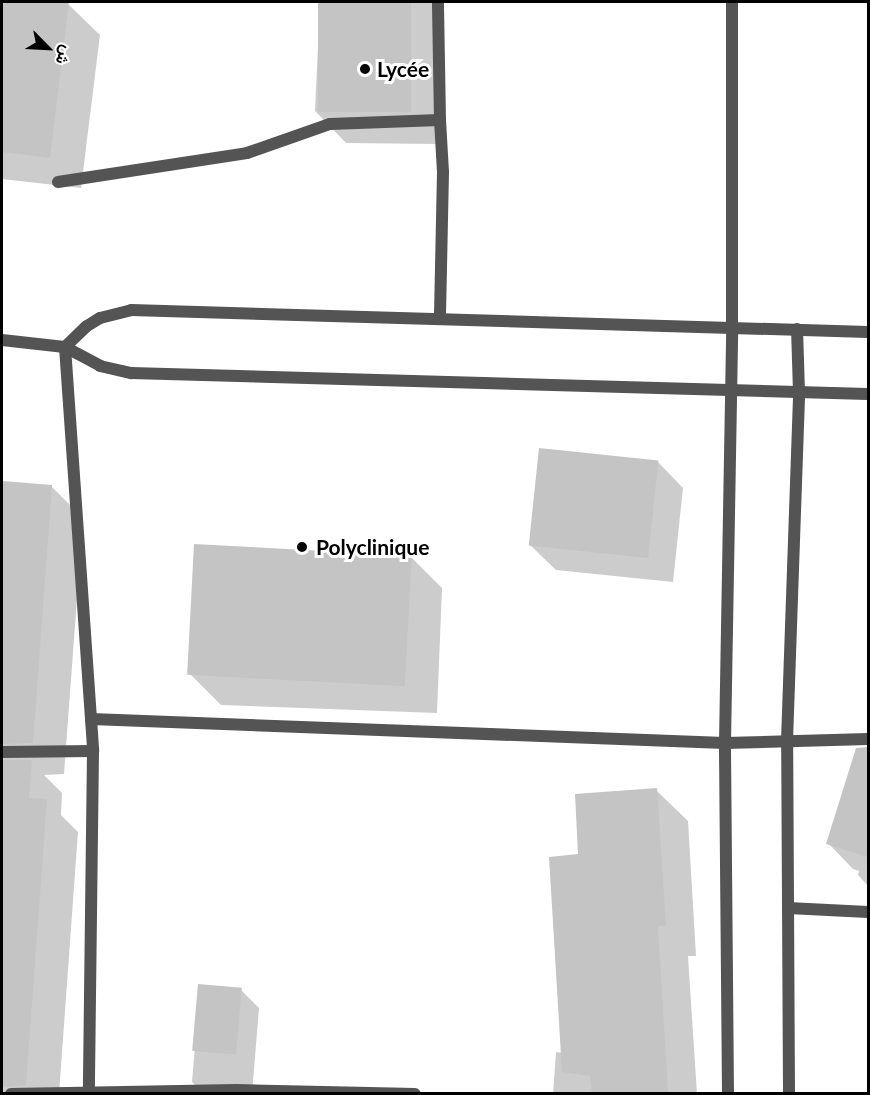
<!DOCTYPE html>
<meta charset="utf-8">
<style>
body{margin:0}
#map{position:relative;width:870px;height:1095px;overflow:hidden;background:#fff;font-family:Lato,Vazirmatn,sans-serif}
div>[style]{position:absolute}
.shadow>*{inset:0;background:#0003}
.building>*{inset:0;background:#c4c4c4;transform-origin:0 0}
.lane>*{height:12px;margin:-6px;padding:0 6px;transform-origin:6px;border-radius:6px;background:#545454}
.street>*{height:12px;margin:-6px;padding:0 6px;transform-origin:6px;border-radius:6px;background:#545454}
.dots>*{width:16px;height:16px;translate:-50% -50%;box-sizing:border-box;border:3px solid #fff;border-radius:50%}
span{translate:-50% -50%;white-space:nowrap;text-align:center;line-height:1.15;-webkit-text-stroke:6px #fff;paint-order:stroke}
.poi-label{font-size:21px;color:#000;font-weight:700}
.left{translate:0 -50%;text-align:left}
.frame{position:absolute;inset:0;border:3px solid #000;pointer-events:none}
.north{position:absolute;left:18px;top:18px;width:60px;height:60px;-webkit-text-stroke:4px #fff;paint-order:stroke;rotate:114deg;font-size:16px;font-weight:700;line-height:24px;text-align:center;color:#000}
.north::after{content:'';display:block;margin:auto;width:21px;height:27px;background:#000;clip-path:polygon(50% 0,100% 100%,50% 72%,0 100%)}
</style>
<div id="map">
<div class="shadow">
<div style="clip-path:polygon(2px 2px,68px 4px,100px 35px,81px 188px,2px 179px)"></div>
<div style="clip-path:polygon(320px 2px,443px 2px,436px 144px,346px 143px,315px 111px)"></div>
<div style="clip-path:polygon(658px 462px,683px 488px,673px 582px,556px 570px,530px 545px)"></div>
<div style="clip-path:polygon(2px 483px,51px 486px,83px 518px,64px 774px,44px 775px,62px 793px,61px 815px,78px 832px,59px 1094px,2px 1094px)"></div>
<div style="clip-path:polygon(411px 557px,442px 588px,437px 713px,221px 705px,190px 674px)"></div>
<div style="clip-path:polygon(868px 748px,868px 886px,858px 875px,859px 871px,853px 869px,828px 843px,857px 749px)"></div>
<div style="clip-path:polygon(656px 790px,688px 821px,696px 956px,688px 956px,697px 1094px,553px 1094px,556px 1052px,563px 1053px,580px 856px)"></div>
<div style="clip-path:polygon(200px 986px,241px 990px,259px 1008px,252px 1094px,203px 1094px,192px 1082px)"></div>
</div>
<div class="building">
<div style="clip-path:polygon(2px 2px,69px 2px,50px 158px,2px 152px)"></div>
<div style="left:318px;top:2px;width:93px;height:110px"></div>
<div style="left:539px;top:448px;width:120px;height:98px;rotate:6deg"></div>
<div style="clip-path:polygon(2px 481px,52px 485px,33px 743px,2px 744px)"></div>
<div style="left:194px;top:544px;width:218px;height:131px;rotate:3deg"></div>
<div style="clip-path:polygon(868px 747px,868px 857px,826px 844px,856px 748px)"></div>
<div style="clip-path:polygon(2px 760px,32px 760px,29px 798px,47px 799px,26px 1085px,7px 1087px,2px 1086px)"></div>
<div style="clip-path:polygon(657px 788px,666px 926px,658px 926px,668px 1092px,592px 1094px,590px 1076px,562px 1072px,549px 857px,578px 854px,575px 794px)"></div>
<div style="left:198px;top:984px;width:44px;height:67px;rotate:5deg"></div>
</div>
<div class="lane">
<div style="left:440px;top:120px;width:52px;rotate:86.7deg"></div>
<div style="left:443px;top:172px;width:145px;rotate:91.2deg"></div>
<div style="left:58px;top:182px;width:191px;rotate:-8.7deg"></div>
<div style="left:247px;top:153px;width:88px;rotate:-19.3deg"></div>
<div style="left:330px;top:124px;width:110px;rotate:-2.1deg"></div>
<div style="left:440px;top:120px;width:118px;rotate:-91deg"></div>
</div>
<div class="street">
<div style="left:2px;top:340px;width:63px;rotate:6.3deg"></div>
<div style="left:65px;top:347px;width:40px;rotate:28deg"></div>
<div style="left:100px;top:366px;width:32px;rotate:13deg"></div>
<div style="left:131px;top:373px;width:737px;rotate:1.63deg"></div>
<div style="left:65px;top:347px;width:30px;rotate:-44deg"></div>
<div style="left:87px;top:326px;width:15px;rotate:-32deg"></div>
<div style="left:100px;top:318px;width:32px;rotate:-14deg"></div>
<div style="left:131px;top:310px;width:737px;rotate:1.71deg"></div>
<div style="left:65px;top:347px;width:405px;rotate:86deg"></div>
<div style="left:93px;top:751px;width:343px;rotate:90.7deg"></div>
<div style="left:91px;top:719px;width:634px;rotate:2.17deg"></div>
<div style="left:725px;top:743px;width:143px;rotate:-1.6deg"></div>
<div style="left:2px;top:752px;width:91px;rotate:-0.6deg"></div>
<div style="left:788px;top:908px;width:80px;rotate:2.9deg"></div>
<div style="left:11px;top:1094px;width:225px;rotate:-1deg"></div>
<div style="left:236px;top:1090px;width:179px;rotate:1.3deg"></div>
<div style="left:728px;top:1094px;width:351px;rotate:-90.5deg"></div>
<div style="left:725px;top:743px;width:416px;rotate:-89deg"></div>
<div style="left:732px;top:327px;width:325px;rotate:-90deg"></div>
<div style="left:789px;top:1094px;width:353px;rotate:-90.3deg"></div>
<div style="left:787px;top:741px;width:349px;rotate:-88deg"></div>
<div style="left:799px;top:392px;width:63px;rotate:-91.8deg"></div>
</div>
<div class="dots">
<div style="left:365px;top:69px;background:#000"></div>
<div style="left:302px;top:547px;background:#000"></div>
</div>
<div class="poi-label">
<span class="left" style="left:377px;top:69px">Lycée</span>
<span class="left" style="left:316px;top:547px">Polyclinique</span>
</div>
<div class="frame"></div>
<div class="north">ش</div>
</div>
